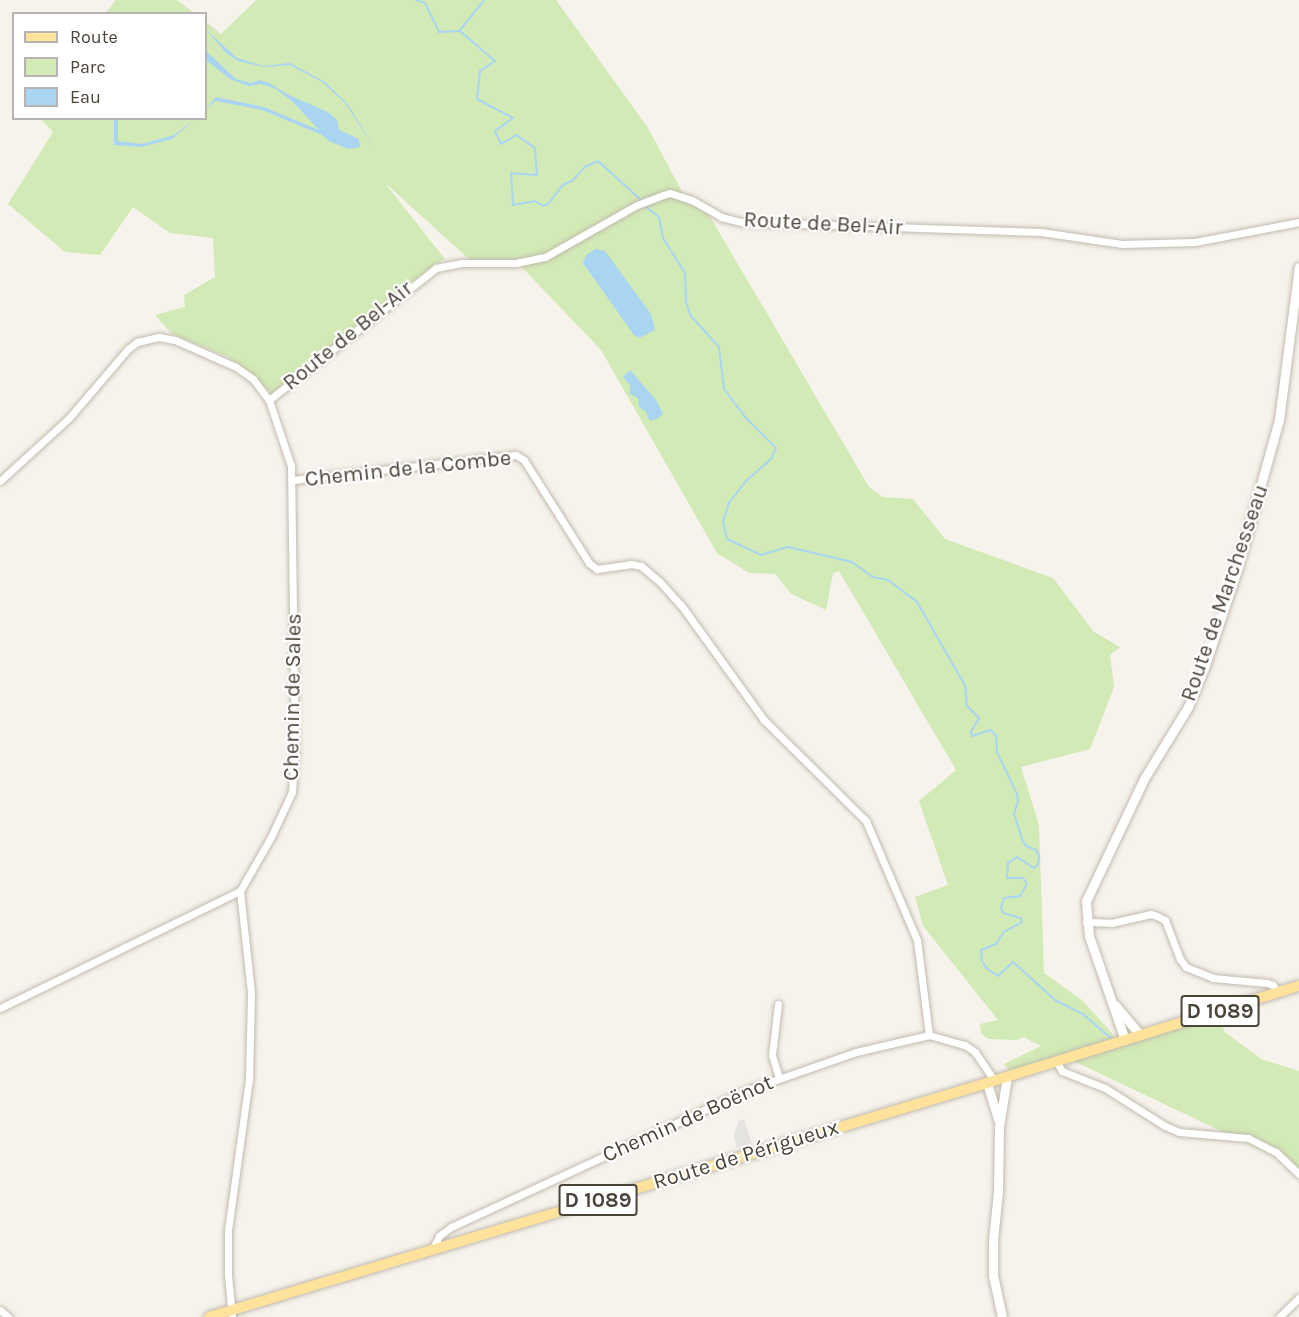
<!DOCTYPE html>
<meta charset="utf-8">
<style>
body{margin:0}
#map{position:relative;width:1299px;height:1317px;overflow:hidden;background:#f6f3ec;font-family:Karla,sans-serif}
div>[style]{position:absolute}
.green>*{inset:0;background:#d2eab5}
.parking>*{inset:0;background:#e5e3e0}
.water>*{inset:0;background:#a9d4f2}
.stream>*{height:2px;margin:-1px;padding:0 1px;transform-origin:1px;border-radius:1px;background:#a9d4f2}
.roads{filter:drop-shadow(0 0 2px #c2bbae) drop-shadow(0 0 2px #c2bbae)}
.minor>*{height:7px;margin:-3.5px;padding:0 3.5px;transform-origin:3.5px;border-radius:3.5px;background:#fff}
.tertiary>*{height:9px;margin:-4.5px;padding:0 4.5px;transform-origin:4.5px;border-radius:4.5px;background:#fff}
.primary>*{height:10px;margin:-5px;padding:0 5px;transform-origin:5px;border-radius:5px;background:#ffe39c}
span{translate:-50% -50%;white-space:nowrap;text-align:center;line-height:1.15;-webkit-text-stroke:4.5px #fff;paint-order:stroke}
.shield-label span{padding:2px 4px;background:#fff;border:2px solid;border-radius:4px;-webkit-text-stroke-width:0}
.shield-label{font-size:21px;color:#4b4439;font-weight:700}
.street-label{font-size:22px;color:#4b4439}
.legend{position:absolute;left:12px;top:12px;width:195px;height:108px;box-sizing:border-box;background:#fff;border:2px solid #b7b4b0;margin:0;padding:8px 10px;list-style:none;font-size:18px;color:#4b4439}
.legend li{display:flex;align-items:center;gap:12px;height:30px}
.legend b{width:30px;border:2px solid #b7b4b0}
</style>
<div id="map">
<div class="green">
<div style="clip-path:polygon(116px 0,177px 0,194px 13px,105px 14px)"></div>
<div style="clip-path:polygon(256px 0,556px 0,648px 128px,688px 203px,709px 215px,869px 487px,883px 497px,913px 499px,945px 539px,1053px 578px,1094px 632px,1120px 647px,1110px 655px,1114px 687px,1090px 749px,1021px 767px,1039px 825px,1044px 973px,1082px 1000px,1112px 1033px,1117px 1047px,1218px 1016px,1225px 1032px,1261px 1059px,1299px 1071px,1299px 1168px,1063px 1056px,1011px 1072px,1004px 1064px,1041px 1046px,1023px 1037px,1017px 1040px,988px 1039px,981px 1033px,980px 1024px,998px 1020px,923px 926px,915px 897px,948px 885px,919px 801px,956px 770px,839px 571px,833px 573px,826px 610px,791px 594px,775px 574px,749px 573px,717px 553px,601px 350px,515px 260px,470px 260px,384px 182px,445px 259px,435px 264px,272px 393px,228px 357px,172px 334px,155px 315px,185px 307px,184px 295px,215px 277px,213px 238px,170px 233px,133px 207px,100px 255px,65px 252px,8px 204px,53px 132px,41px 119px,206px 118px,206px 22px,221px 34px)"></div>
</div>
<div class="parking">
<div style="clip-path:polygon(744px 1119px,752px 1144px,737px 1148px,734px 1135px,739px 1121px)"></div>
</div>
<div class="water">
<div style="clip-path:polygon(206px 30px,237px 58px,263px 66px,290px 63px,325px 82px,347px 103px,377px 152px,345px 103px,322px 82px,290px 65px,264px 67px,238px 61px,227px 54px)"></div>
<div style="clip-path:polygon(206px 51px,236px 79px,251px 83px,259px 80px,269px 83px,291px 96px,328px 112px,337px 120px,339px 130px,359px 139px,360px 147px,348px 149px,329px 141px,322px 135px,262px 110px,216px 101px,206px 109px,216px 97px,264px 107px,319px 130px,294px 103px,276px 89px,261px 84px,248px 86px,230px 79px,206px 60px)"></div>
<div style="clip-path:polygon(114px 119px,118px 119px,118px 141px,142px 144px,174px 135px,195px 119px,172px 139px,141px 147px,114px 145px)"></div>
<div style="clip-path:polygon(596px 249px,605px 251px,651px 314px,655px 330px,639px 338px,634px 335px,583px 263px,587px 254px)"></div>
<div style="clip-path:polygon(630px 370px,656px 400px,663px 414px,658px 418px,650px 421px,646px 412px,639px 407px,638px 398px,630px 394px,630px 385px,623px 377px)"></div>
</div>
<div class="stream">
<div style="left:416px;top:0;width:9px;rotate:18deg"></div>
<div style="left:425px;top:3px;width:32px;rotate:64deg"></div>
<div style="left:439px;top:32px;width:21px;rotate:-3deg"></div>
<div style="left:460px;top:31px;width:46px;rotate:40.6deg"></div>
<div style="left:495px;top:61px;width:18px;rotate:146deg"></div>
<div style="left:480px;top:71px;width:28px;rotate:96deg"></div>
<div style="left:477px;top:99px;width:41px;rotate:27.8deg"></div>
<div style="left:513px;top:118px;width:22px;rotate:144deg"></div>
<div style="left:495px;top:131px;width:14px;rotate:65deg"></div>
<div style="left:501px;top:144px;width:17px;rotate:-31deg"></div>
<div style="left:516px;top:135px;width:23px;rotate:34deg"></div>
<div style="left:535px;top:148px;width:27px;rotate:86deg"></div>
<div style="left:537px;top:175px;width:26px;rotate:-176deg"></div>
<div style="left:511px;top:173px;width:32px;rotate:86deg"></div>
<div style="left:513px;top:205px;width:22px;rotate:-10deg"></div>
<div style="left:535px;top:201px;width:9px;rotate:32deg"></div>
<div style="left:543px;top:206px;width:5px;rotate:-22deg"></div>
<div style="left:548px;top:204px;width:24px;rotate:-52deg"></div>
<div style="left:563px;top:185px;width:10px;rotate:-24deg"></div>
<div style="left:572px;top:181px;width:19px;rotate:-47deg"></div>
<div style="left:585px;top:167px;width:14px;rotate:-25deg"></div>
<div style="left:598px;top:161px;width:58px;rotate:42.2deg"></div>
<div style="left:460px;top:30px;width:38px;rotate:-51deg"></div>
<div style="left:644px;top:205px;width:19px;rotate:39deg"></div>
<div style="left:659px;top:217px;width:21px;rotate:79deg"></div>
<div style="left:663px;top:238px;width:41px;rotate:57.8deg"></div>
<div style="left:685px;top:273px;width:30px;rotate:88deg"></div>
<div style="left:686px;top:303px;width:14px;rotate:69deg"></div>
<div style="left:691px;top:316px;width:42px;rotate:47.9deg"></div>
<div style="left:719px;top:347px;width:42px;rotate:83.2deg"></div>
<div style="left:724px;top:389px;width:35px;rotate:53deg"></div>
<div style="left:745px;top:417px;width:44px;rotate:45deg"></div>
<div style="left:776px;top:448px;width:12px;rotate:114deg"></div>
<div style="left:771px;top:459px;width:33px;rotate:139deg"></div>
<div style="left:746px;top:481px;width:28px;rotate:128deg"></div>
<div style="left:729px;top:503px;width:20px;rotate:108deg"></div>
<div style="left:723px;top:522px;width:17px;rotate:77deg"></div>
<div style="left:727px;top:539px;width:38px;rotate:25deg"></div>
<div style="left:761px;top:555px;width:28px;rotate:-17deg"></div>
<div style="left:788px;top:547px;width:66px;rotate:13.2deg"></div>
<div style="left:852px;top:562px;width:26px;rotate:36deg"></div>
<div style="left:873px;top:577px;width:15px;rotate:11deg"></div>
<div style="left:888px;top:580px;width:36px;rotate:37deg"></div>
<div style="left:917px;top:602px;width:96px;rotate:60deg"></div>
<div style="left:965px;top:685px;width:21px;rotate:85deg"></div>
<div style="left:967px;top:706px;width:17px;rotate:45deg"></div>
<div style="left:979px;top:718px;width:16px;rotate:120deg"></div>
<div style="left:971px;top:732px;width:4px;rotate:76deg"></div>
<div style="left:972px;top:736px;width:20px;rotate:-18deg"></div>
<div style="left:991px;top:730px;width:8px;rotate:50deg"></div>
<div style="left:996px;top:736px;width:16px;rotate:86deg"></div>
<div style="left:997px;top:752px;width:47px;rotate:64.5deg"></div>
<div style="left:1017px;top:794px;width:7px;rotate:82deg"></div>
<div style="left:1018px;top:801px;width:14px;rotate:107deg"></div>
<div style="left:1014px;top:814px;width:26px;rotate:72deg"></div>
<div style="left:1022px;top:839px;width:8px;rotate:60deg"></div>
<div style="left:1026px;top:846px;width:11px;rotate:22deg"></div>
<div style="left:1036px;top:850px;width:7px;rotate:63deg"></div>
<div style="left:1039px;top:856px;width:9px;rotate:96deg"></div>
<div style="left:1038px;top:865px;width:5px;rotate:143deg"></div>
<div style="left:1034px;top:868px;width:20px;rotate:-147deg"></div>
<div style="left:1017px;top:857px;width:11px;rotate:146deg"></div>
<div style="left:1008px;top:863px;width:15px;rotate:94deg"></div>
<div style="left:1007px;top:878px;width:16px"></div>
<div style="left:1023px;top:878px;width:7px;rotate:56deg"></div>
<div style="left:1027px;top:884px;width:14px;rotate:120deg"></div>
<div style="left:1020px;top:896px;width:16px;rotate:173deg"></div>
<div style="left:1004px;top:898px;width:9px;rotate:108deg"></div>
<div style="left:1001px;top:907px;width:6px;rotate:72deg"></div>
<div style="left:1003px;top:913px;width:19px;rotate:16deg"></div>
<div style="left:1021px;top:918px;width:4px;rotate:76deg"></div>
<div style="left:1022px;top:922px;width:21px;rotate:151deg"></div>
<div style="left:1004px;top:932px;width:14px;rotate:124deg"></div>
<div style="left:996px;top:944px;width:16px;rotate:158deg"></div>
<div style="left:981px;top:950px;width:11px;rotate:85deg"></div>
<div style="left:982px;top:961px;width:9px;rotate:58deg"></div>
<div style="left:987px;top:969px;width:13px;rotate:32deg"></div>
<div style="left:998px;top:976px;width:21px;rotate:-43deg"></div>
<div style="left:1013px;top:962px;width:57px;rotate:42.1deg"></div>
<div style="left:1055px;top:1000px;width:33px;rotate:27deg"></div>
<div style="left:1084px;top:1015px;width:37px;rotate:41deg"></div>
</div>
<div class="roads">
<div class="minor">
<div style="left:269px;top:400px;width:213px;rotate:-38.3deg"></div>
<div style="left:436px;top:268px;width:26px;rotate:-11deg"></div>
<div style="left:462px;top:263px;width:54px"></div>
<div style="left:516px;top:263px;width:30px;rotate:-12deg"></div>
<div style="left:545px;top:257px;width:106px;rotate:-29.5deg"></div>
<div style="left:637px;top:205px;width:28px;rotate:-21deg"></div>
<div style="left:663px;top:195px;width:7px;rotate:-16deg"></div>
<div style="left:670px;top:193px;width:23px;rotate:18deg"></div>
<div style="left:692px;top:200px;width:34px;rotate:30deg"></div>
<div style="left:721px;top:217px;width:21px;rotate:14deg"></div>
<div style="left:741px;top:222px;width:300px;rotate:1.9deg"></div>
<div style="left:1041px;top:232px;width:82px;rotate:8.4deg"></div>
<div style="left:1122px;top:244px;width:73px;rotate:-1.6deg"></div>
<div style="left:1195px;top:242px;width:106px;rotate:-10.9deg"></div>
<div style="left:293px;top:480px;width:224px;rotate:-6.4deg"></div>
<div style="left:516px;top:455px;width:9px;rotate:32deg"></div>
<div style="left:524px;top:460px;width:122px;rotate:57.7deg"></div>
<div style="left:589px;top:563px;width:10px;rotate:37deg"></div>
<div style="left:597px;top:569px;width:34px;rotate:-8deg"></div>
<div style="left:631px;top:564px;width:10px;rotate:11deg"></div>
<div style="left:641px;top:566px;width:25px;rotate:40deg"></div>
<div style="left:660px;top:582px;width:31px;rotate:48deg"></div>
<div style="left:681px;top:605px;width:142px;rotate:54.2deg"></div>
<div style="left:764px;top:720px;width:144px;rotate:44.7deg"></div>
<div style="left:866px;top:821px;width:129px;rotate:66.8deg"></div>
<div style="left:917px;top:940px;width:96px;rotate:82.8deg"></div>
<div style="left:929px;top:1035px;width:37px;rotate:16deg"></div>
<div style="left:965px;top:1045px;width:12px;rotate:35deg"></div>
<div style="left:975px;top:1052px;width:34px;rotate:56deg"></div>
<div style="left:0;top:481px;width:93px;rotate:-42.4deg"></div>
<div style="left:69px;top:418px;width:91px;rotate:-49.5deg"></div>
<div style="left:128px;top:349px;width:11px;rotate:-38deg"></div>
<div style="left:137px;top:342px;width:23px;rotate:-13deg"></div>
<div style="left:159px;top:337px;width:16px;rotate:11deg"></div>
<div style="left:175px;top:340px;width:67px;rotate:23.9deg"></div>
<div style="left:236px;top:367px;width:21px;rotate:35deg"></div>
<div style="left:253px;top:379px;width:26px;rotate:53deg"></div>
<div style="left:269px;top:400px;width:70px;rotate:71.6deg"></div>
<div style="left:291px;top:466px;width:286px;rotate:89.2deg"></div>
<div style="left:295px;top:752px;width:40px;rotate:94.3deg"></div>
<div style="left:292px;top:792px;width:50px;rotate:115deg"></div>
<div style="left:271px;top:837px;width:62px;rotate:119.9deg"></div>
<div style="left:240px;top:891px;width:103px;rotate:83.8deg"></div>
<div style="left:251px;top:993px;width:86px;rotate:91.3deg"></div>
<div style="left:249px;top:1079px;width:153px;rotate:97.9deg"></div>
<div style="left:228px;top:1231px;width:44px;rotate:90deg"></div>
<div style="left:228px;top:1275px;width:42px;rotate:84.6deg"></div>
<div style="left:1086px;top:922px;width:25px;rotate:2deg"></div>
<div style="left:1111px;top:923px;width:41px;rotate:-12.7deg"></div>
<div style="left:1151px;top:914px;width:6px;rotate:18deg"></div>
<div style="left:1157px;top:916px;width:9px;rotate:27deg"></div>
<div style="left:1165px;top:920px;width:42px;rotate:69deg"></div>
<div style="left:1180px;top:959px;width:10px;rotate:53deg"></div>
<div style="left:1186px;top:967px;width:29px;rotate:22deg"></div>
<div style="left:1213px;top:978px;width:54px;rotate:5.3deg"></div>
<div style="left:1267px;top:983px;width:6px;rotate:18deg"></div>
<div style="left:1273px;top:985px;width:9px;rotate:58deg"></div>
<div style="left:778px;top:1004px;width:51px;rotate:96.7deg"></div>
<div style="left:772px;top:1055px;width:24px;rotate:73deg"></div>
<div style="left:0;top:1008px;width:267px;rotate:-26deg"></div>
<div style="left:1056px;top:1061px;width:12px;rotate:59deg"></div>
<div style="left:1062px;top:1071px;width:46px;rotate:21.6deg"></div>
<div style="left:1105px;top:1088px;width:71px;rotate:32.3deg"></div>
<div style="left:1165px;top:1126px;width:15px;rotate:23deg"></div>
<div style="left:1179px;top:1132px;width:69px;rotate:5deg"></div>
<div style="left:1248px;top:1138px;width:31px;rotate:27deg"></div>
<div style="left:1276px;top:1152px;width:32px;rotate:44deg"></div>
<div style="left:432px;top:1250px;width:16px;rotate:-63deg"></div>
<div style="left:439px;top:1236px;width:15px;rotate:-37deg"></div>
<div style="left:451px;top:1227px;width:329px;rotate:-24.8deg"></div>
<div style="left:750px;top:1089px;width:112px;rotate:-19.2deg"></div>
<div style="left:856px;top:1052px;width:75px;rotate:-13.1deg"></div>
<div style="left:0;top:1310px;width:11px;rotate:41deg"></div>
<div style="left:1279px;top:1317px;width:28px;rotate:-44deg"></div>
</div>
<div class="tertiary">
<div style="left:1115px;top:1005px;width:39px;rotate:50deg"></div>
<div style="left:1125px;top:1040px;width:110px;rotate:-109.1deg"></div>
<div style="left:1089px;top:936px;width:35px;rotate:-95deg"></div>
<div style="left:1086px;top:901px;width:137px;rotate:-64.6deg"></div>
<div style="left:1145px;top:777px;width:82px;rotate:-58.4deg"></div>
<div style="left:1188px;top:707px;width:42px;rotate:-67.7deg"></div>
<div style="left:1204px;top:668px;width:103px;rotate:-71.4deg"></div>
<div style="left:1237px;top:570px;width:156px;rotate:-74.4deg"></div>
<div style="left:1279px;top:420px;width:154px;rotate:-82.6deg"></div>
<div style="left:987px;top:1083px;width:38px;rotate:73deg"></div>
<div style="left:1002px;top:1317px;width:43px;rotate:-102.1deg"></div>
<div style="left:993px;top:1275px;width:35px;rotate:-90deg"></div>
<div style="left:993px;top:1240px;width:48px;rotate:-84.1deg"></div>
<div style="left:998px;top:1192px;width:65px;rotate:-89.1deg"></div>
<div style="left:999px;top:1127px;width:51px;rotate:-80.9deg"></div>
</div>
<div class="primary">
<div style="left:209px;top:1317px;width:812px;rotate:-16.74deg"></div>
<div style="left:987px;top:1083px;width:327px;rotate:-17.3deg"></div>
</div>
</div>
<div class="shield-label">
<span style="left:1220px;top:1011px">D 1089</span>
<span style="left:598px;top:1200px">D 1089</span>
</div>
<div class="street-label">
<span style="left:823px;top:224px;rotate:3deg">Route de Bel-Air</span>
<span style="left:348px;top:336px;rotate:-39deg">Route de Bel-Air</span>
<span style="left:408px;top:469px;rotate:-6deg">Chemin de la Combe</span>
<span style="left:1225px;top:593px;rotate:-71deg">Route de Marchesseau</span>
<span style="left:293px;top:697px;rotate:-89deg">Chemin de Sales</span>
<span style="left:688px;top:1119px;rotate:-24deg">Chemin de Boënot</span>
<span style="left:746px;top:1155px;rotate:-17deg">Route de Périgueux</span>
</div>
<ul class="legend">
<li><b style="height:8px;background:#ffe39c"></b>Route</li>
<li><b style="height:16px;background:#d2eab5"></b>Parc</li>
<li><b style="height:16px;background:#a9d4f2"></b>Eau</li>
</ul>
</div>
